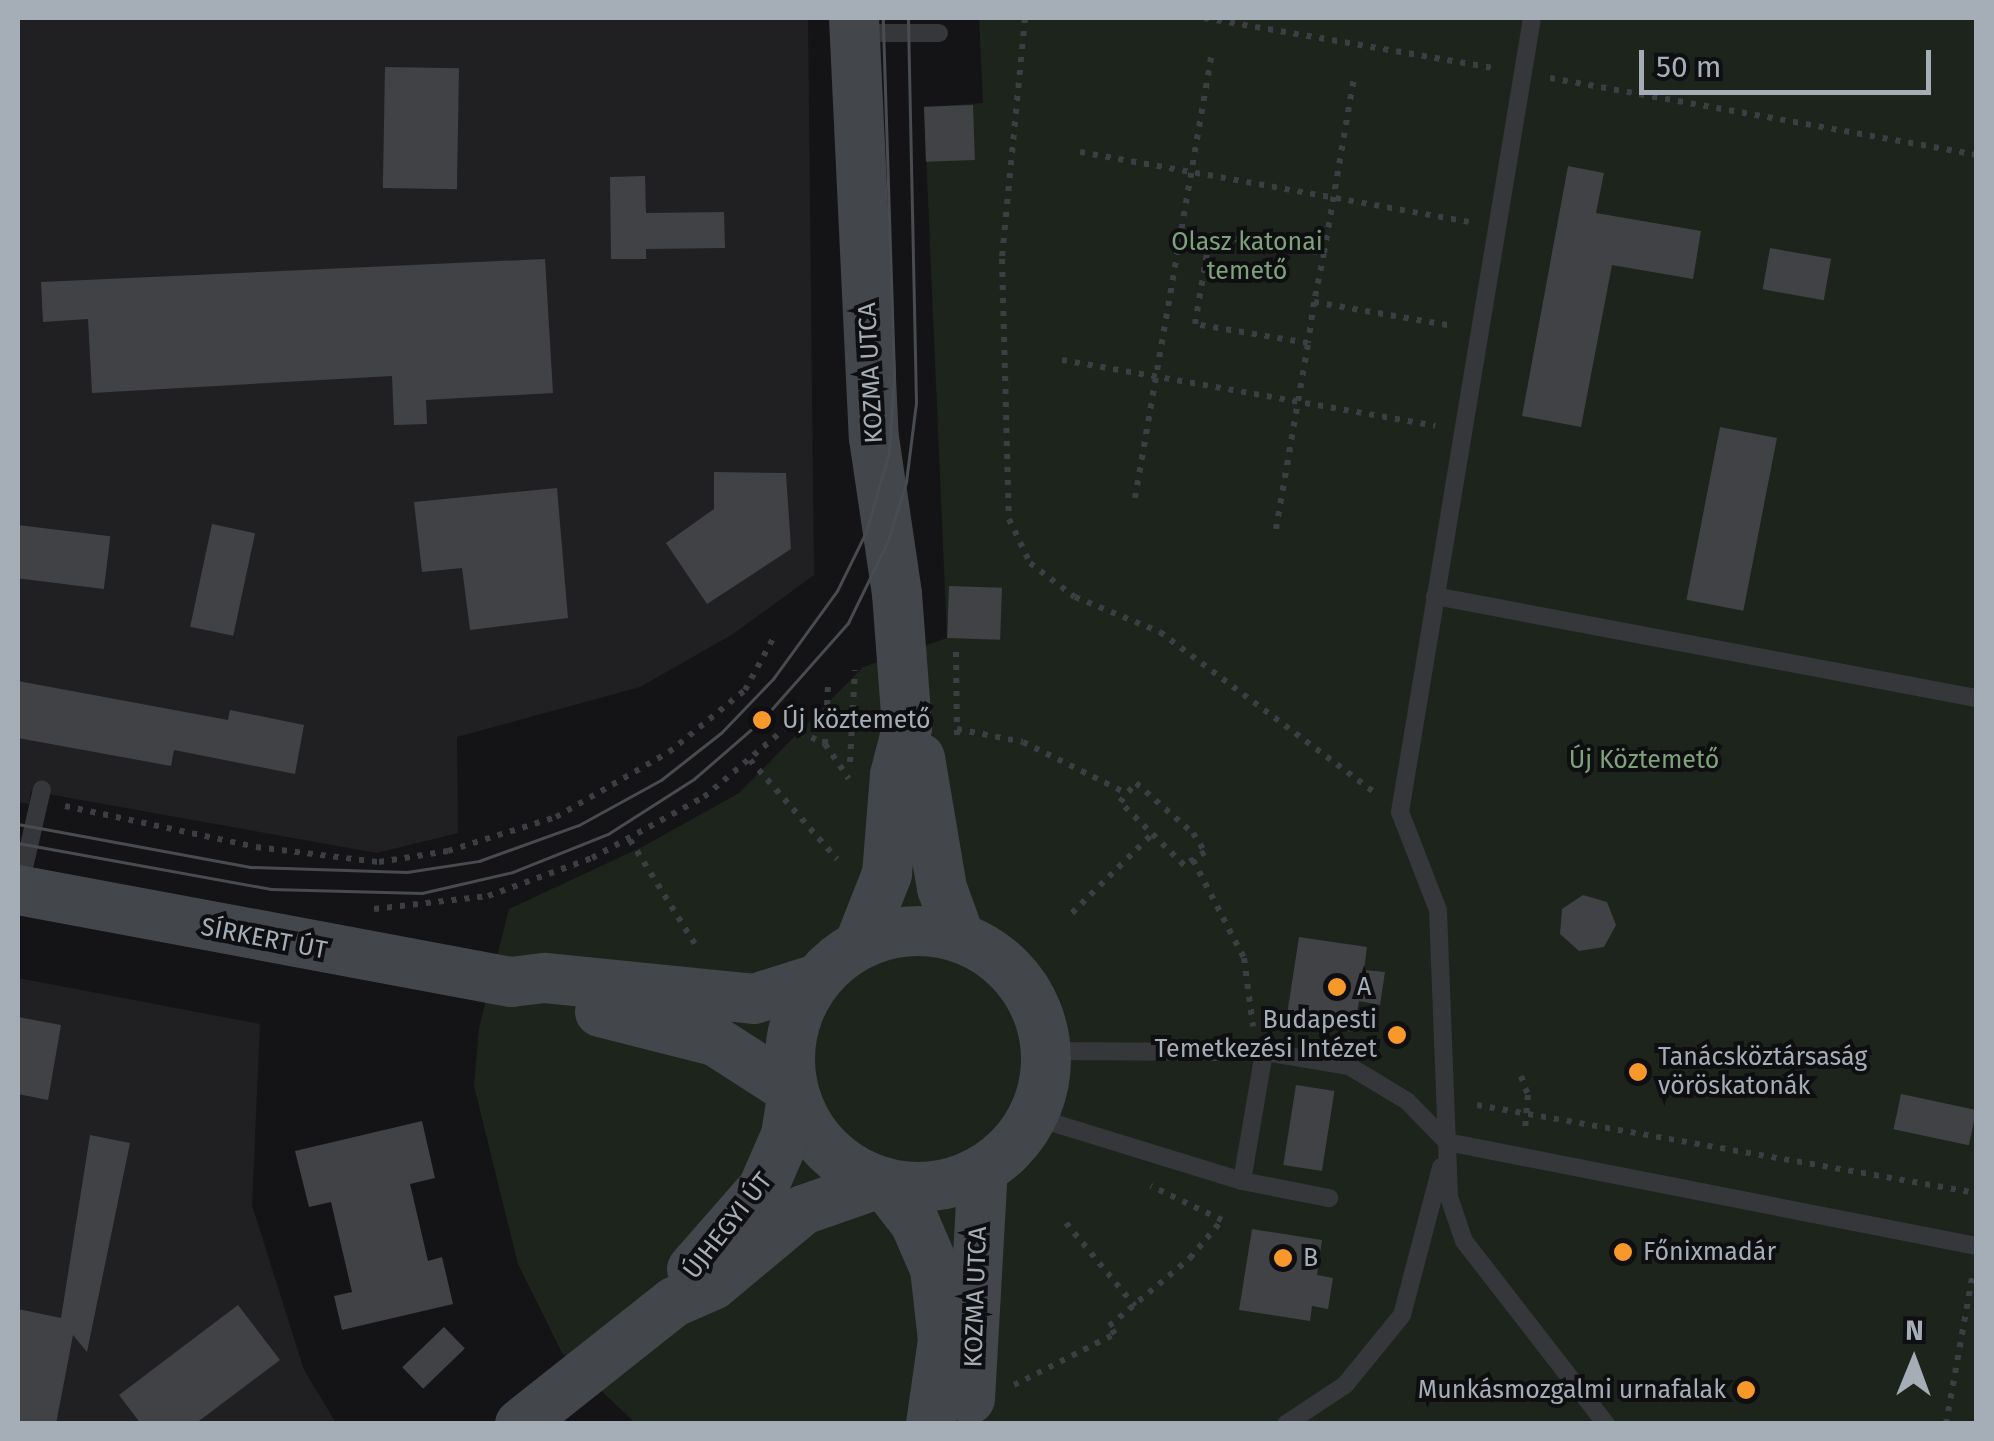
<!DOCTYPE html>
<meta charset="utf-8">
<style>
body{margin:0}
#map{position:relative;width:1994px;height:1441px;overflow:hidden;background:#141416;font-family:"Fira Sans",sans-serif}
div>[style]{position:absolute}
.built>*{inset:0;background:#202023}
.green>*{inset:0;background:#1c241c}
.building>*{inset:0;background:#404246;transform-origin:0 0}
.path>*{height:6px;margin-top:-3px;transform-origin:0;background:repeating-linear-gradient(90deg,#3b3e42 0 5px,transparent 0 13px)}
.lane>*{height:18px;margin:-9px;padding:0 9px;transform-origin:9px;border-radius:9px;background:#35373b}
.secondary>*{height:50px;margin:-25px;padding:0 25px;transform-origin:25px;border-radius:25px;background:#43464b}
.secondary>.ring{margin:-25px;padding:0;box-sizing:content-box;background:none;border:50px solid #43464b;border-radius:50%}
.tram>*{height:2.5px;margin:-1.25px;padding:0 1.25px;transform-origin:1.25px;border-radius:1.25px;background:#484b50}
.dots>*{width:28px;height:28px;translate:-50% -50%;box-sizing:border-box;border:5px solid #0f0f11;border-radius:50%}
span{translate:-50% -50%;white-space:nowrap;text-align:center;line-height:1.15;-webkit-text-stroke:8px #0f0f11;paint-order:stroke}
.park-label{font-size:25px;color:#7ea27b}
.street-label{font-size:25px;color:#a5adb6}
.poi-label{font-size:25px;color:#a5adb6}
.left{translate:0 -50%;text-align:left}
.right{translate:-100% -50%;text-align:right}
.frame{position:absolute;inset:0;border:20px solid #a5adb6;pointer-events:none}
.north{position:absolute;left:1864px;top:1311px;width:100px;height:100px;-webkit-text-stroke:8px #0f0f11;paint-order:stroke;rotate:1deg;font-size:28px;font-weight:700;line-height:40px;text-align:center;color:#a5adb6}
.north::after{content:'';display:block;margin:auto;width:35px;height:45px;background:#a5adb6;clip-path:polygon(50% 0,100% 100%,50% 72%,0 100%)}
.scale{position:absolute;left:1639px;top:50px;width:292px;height:45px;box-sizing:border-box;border:5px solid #a5adb6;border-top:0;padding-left:12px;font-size:30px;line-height:35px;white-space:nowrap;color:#a5adb6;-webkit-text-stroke:8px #0f0f11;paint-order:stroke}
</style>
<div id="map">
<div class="built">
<div style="clip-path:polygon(18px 18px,808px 18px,814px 575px,733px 634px,640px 687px,457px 737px,458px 833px,377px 853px,31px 791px,29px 804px,18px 802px)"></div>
<div style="clip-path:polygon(18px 978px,260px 1024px,252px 1205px,304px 1370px,336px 1423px,18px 1423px)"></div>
</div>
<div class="green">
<div style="clip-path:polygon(979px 18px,1976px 18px,1976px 1423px,635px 1423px,562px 1353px,518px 1264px,474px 1086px,479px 1028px,509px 909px,644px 846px,739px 793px,863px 667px,947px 638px,924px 107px,983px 103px)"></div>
</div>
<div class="building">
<div style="left:385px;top:67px;width:74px;height:121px;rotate:1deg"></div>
<div style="left:973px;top:105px;width:55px;height:49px;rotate:88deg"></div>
<div style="clip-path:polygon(1568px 166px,1604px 173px,1596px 213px,1701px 231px,1693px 279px,1612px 265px,1581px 427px,1522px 416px)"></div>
<div style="clip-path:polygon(645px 176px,646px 213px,724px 212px,725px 248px,646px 249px,646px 259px,611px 259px,610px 177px)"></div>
<div style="left:1770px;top:248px;width:62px;height:42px;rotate:10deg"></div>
<div style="clip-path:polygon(545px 259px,553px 393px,426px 400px,427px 424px,394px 425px,392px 376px,92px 393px,88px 319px,43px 322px,41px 282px)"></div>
<div style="left:1720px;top:427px;width:58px;height:176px;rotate:11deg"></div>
<div style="clip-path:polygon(714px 472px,786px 473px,791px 549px,707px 604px,666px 543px,714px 509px)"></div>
<div style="clip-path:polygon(557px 488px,568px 618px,470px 630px,462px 568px,422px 572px,414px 502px)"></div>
<div style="left:212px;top:524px;width:44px;height:105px;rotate:12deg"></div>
<div style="left:18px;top:525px;width:93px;height:53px;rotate:7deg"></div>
<div style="left:949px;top:586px;width:53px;height:52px;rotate:2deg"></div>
<div style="clip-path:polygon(18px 681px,228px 720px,230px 710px,304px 725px,295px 774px,174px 750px,171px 766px,18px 738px)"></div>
<div style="clip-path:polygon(1583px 895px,1607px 902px,1616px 925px,1604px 947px,1579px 951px,1560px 934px,1562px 909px)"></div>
<div style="clip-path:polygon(1299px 937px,1367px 947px,1364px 970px,1385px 972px,1380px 1005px,1359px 1001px,1354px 1032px,1286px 1021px)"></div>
<div style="clip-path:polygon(18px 1017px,61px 1025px,48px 1100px,18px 1094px)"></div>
<div style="left:1296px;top:1085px;width:39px;height:81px;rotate:9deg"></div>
<div style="left:1901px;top:1094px;width:77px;height:36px;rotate:12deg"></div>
<div style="clip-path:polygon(422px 1121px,435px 1178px,410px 1184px,428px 1261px,442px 1257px,453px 1304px,342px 1330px,334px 1296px,352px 1292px,331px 1202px,309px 1207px,295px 1151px)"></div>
<div style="clip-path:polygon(90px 1135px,130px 1143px,87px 1352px,73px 1335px,56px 1424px,18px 1424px,18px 1309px,61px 1318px)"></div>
<div style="clip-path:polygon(1252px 1229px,1322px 1240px,1317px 1275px,1333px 1278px,1328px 1309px,1312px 1306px,1310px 1321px,1239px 1310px)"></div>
<div style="clip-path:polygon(238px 1305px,280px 1360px,195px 1424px,141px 1424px,119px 1395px)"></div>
<div style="left:444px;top:1327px;width:30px;height:58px;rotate:46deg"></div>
</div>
<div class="path">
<div style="left:1025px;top:18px;width:242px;rotate:95.5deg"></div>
<div style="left:1002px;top:259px;width:260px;rotate:88.5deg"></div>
<div style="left:1009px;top:519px;width:49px;rotate:64.5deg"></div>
<div style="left:1030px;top:563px;width:56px;rotate:37.1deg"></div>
<div style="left:1075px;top:597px;width:92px;rotate:22.4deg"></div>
<div style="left:1160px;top:632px;width:269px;rotate:36.8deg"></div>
<div style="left:1204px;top:18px;width:298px;rotate:9.8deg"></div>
<div style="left:1550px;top:78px;width:433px;rotate:10.2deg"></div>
<div style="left:1080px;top:152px;width:396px;rotate:10.2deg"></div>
<div style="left:1324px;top:253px;width:178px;rotate:-80.3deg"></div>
<div style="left:1314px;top:302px;width:41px;rotate:98.3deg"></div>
<div style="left:1308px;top:343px;width:115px;rotate:-170.5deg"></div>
<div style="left:1195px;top:324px;width:90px;rotate:-80.4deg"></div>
<div style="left:1210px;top:235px;width:115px;rotate:9deg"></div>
<div style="left:1324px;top:253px;width:50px;rotate:101.5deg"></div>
<div style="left:1314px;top:302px;width:141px;rotate:9.8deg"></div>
<div style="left:1062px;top:360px;width:379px;rotate:10deg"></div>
<div style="left:1135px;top:498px;width:448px;rotate:-80.2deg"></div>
<div style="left:1276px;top:529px;width:189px;rotate:-80.2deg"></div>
<div style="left:956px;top:652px;width:83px;rotate:89.3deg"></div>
<div style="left:957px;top:729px;width:67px;rotate:11.1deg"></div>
<div style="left:1023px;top:742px;width:117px;rotate:26.3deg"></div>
<div style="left:825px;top:744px;width:57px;rotate:-87deg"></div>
<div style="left:750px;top:760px;width:132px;rotate:48.7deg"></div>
<div style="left:850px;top:762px;width:92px;rotate:-86.9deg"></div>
<div style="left:1136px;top:783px;width:76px;rotate:41.3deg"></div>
<div style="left:1193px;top:833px;width:22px;rotate:58deg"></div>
<div style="left:1205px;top:852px;width:25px;rotate:148deg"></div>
<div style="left:1184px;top:865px;width:90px;rotate:-135.5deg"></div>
<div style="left:1120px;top:802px;width:25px;rotate:-50deg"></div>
<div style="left:65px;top:806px;width:195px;rotate:12.1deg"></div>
<div style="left:256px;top:847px;width:124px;rotate:7deg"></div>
<div style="left:379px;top:862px;width:70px;rotate:-9.1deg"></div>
<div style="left:448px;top:851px;width:113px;rotate:-17.5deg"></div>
<div style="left:556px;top:817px;width:130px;rotate:-29.9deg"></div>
<div style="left:669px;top:752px;width:98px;rotate:-39.2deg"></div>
<div style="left:745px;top:690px;width:63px;rotate:-61.4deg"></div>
<div style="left:630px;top:840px;width:128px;rotate:58deg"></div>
<div style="left:1193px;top:860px;width:110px;rotate:62.5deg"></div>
<div style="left:1244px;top:958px;width:69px;rotate:82.5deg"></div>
<div style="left:374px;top:909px;width:115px;rotate:-6.5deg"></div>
<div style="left:488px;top:896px;width:111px;rotate:-20.1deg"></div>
<div style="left:592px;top:858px;width:128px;rotate:-28.6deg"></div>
<div style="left:704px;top:797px;width:110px;rotate:-40.2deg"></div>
<div style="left:788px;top:726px;width:41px;rotate:25.9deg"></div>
<div style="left:825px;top:744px;width:42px;rotate:55.6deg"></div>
<div style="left:1072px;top:913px;width:115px;rotate:-44.6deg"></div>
<div style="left:1521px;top:1076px;width:20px;rotate:70deg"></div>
<div style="left:1528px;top:1095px;width:36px;rotate:95deg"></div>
<div style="left:1477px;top:1105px;width:507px;rotate:10deg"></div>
<div style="left:1066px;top:1223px;width:108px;rotate:50.3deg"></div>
<div style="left:1014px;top:1385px;width:113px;rotate:-26.8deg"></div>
<div style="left:1115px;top:1334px;width:10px;rotate:-127deg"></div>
<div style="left:1109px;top:1326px;width:106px;rotate:-40deg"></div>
<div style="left:1190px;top:1258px;width:50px;rotate:-49.9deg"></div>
<div style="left:1222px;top:1220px;width:79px;rotate:-154.4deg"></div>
<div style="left:1946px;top:1424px;width:154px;rotate:-79.9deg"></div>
</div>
<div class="lane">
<div style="left:1532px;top:18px;width:805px;rotate:99.44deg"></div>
<div style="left:1400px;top:812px;width:105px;rotate:68.8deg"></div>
<div style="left:1438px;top:910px;width:287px;rotate:87.8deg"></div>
<div style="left:1449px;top:1197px;width:46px;rotate:71.2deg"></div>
<div style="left:1464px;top:1241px;width:232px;rotate:52.2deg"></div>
<div style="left:860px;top:33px;width:79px"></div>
<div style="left:1435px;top:596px;width:551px;rotate:10.68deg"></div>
<div style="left:20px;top:885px;width:98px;rotate:-77.1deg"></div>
<div style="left:1047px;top:1051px;width:217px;rotate:0.3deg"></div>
<div style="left:1264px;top:1052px;width:86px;rotate:9.4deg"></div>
<div style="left:1349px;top:1066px;width:68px;rotate:31.1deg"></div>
<div style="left:1407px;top:1101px;width:57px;rotate:45.7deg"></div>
<div style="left:1447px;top:1142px;width:539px;rotate:11.12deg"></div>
<div style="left:1034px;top:1117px;width:218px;rotate:17.1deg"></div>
<div style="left:1242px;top:1181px;width:89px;rotate:11.1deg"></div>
<div style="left:1242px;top:1181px;width:131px;rotate:-80.3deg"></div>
<div style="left:1286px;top:1424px;width:71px;rotate:-33.5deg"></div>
<div style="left:1345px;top:1385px;width:90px;rotate:-50.8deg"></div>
<div style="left:1402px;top:1315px;width:153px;rotate:-75.2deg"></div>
</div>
<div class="secondary">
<div style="left:854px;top:18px;width:420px;rotate:87.3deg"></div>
<div style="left:874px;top:438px;width:158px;rotate:81.6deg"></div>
<div style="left:897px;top:594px;width:134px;rotate:85.7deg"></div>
<div style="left:907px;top:728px;width:49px;rotate:104.3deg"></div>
<div style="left:895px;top:775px;width:99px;rotate:94.6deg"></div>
<div style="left:887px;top:874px;width:76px;rotate:111.5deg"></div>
<div style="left:920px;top:758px;width:132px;rotate:80.4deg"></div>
<div style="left:942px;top:888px;width:53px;rotate:70.2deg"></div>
<div style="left:18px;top:890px;width:502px;rotate:10.57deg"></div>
<div style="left:511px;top:982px;width:34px;rotate:-7deg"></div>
<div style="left:545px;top:978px;width:210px;rotate:5.7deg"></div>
<div style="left:754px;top:999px;width:66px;rotate:-17.6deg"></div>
<div class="ring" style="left:790px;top:931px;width:206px;height:206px"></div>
<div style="left:600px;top:1012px;width:119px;rotate:14.2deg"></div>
<div style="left:715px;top:1041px;width:93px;rotate:32.7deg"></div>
<div style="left:883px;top:1182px;width:52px;rotate:52deg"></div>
<div style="left:915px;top:1223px;width:50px;rotate:66.5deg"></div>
<div style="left:935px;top:1269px;width:71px;rotate:83.6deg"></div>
<div style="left:943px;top:1340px;width:85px;rotate:98.1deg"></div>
<div style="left:692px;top:1269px;width:108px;rotate:-48.8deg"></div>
<div style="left:763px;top:1188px;width:58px;rotate:-66.5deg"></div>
<div style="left:786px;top:1135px;width:45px;rotate:-81deg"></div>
<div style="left:970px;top:1399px;width:229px;rotate:-86.8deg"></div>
<div style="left:520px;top:1424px;width:196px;rotate:-38.4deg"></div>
<div style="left:674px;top:1302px;width:43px;rotate:-23.6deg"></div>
<div style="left:713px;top:1285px;width:117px;rotate:-39.8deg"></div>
<div style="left:803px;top:1210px;width:85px;rotate:-19.3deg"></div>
</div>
<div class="tram">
<div style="left:18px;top:824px;width:236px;rotate:10.5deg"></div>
<div style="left:250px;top:867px;width:157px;rotate:1.8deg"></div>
<div style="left:407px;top:872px;width:73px;rotate:-8.7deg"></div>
<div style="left:479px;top:861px;width:106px;rotate:-19.8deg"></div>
<div style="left:579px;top:825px;width:94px;rotate:-28.8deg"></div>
<div style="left:661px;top:780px;width:76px;rotate:-38.1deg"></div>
<div style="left:721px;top:733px;width:75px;rotate:-46.1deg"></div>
<div style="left:773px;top:679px;width:109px;rotate:-54deg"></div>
<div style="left:837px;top:591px;width:66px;rotate:-63.8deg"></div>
<div style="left:866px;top:532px;width:83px;rotate:-74deg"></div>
<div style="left:889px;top:452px;width:76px;rotate:-86.2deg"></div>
<div style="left:894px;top:376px;width:358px;rotate:-91.8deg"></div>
<div style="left:18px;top:843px;width:257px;rotate:10.3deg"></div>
<div style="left:271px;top:889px;width:151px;rotate:1.5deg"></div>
<div style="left:422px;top:893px;width:93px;rotate:-13deg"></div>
<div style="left:513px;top:872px;width:102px;rotate:-21.8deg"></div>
<div style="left:608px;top:834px;width:102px;rotate:-32.6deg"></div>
<div style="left:694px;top:779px;width:90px;rotate:-40.9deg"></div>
<div style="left:762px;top:720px;width:130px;rotate:-48.4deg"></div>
<div style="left:848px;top:623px;width:91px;rotate:-64deg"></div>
<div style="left:888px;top:541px;width:62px;rotate:-73deg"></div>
<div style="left:906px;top:482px;width:80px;rotate:-82.8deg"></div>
<div style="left:916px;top:403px;width:385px;rotate:-91.2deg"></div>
</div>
<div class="dots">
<div style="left:762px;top:720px;background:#f7982b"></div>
<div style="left:1337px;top:987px;background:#f7982b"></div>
<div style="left:1397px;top:1035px;background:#f7982b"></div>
<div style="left:1638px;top:1072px;background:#f7982b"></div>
<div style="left:1623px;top:1252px;background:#f7982b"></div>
<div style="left:1283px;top:1258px;background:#f7982b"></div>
<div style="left:1746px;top:1390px;background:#f7982b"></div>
</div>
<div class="park-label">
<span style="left:1247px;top:257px">Olasz katonai<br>temető</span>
<span style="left:1644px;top:760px">Új Köztemető</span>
</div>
<div class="street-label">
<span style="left:871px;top:373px;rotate:-93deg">KOZMA UTCA</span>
<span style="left:264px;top:939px;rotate:11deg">SÍRKERT ÚT</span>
<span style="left:728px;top:1226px;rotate:-52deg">ÚJHEGYI ÚT</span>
<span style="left:976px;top:1297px;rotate:-88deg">KOZMA UTCA</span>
</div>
<div class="poi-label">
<span class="left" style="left:782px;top:720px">Új köztemető</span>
<span class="left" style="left:1357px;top:987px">A</span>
<span class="right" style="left:1377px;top:1035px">Budapesti<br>Temetkezési Intézet</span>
<span class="left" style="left:1658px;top:1072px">Tanácsköztársaság<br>vöröskatonák</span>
<span class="left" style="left:1643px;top:1252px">Főnixmadár</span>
<span class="left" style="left:1303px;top:1258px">B</span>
<span class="right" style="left:1726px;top:1390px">Munkásmozgalmi urnafalak</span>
</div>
<div class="frame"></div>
<div class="north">N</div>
<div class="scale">50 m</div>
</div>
